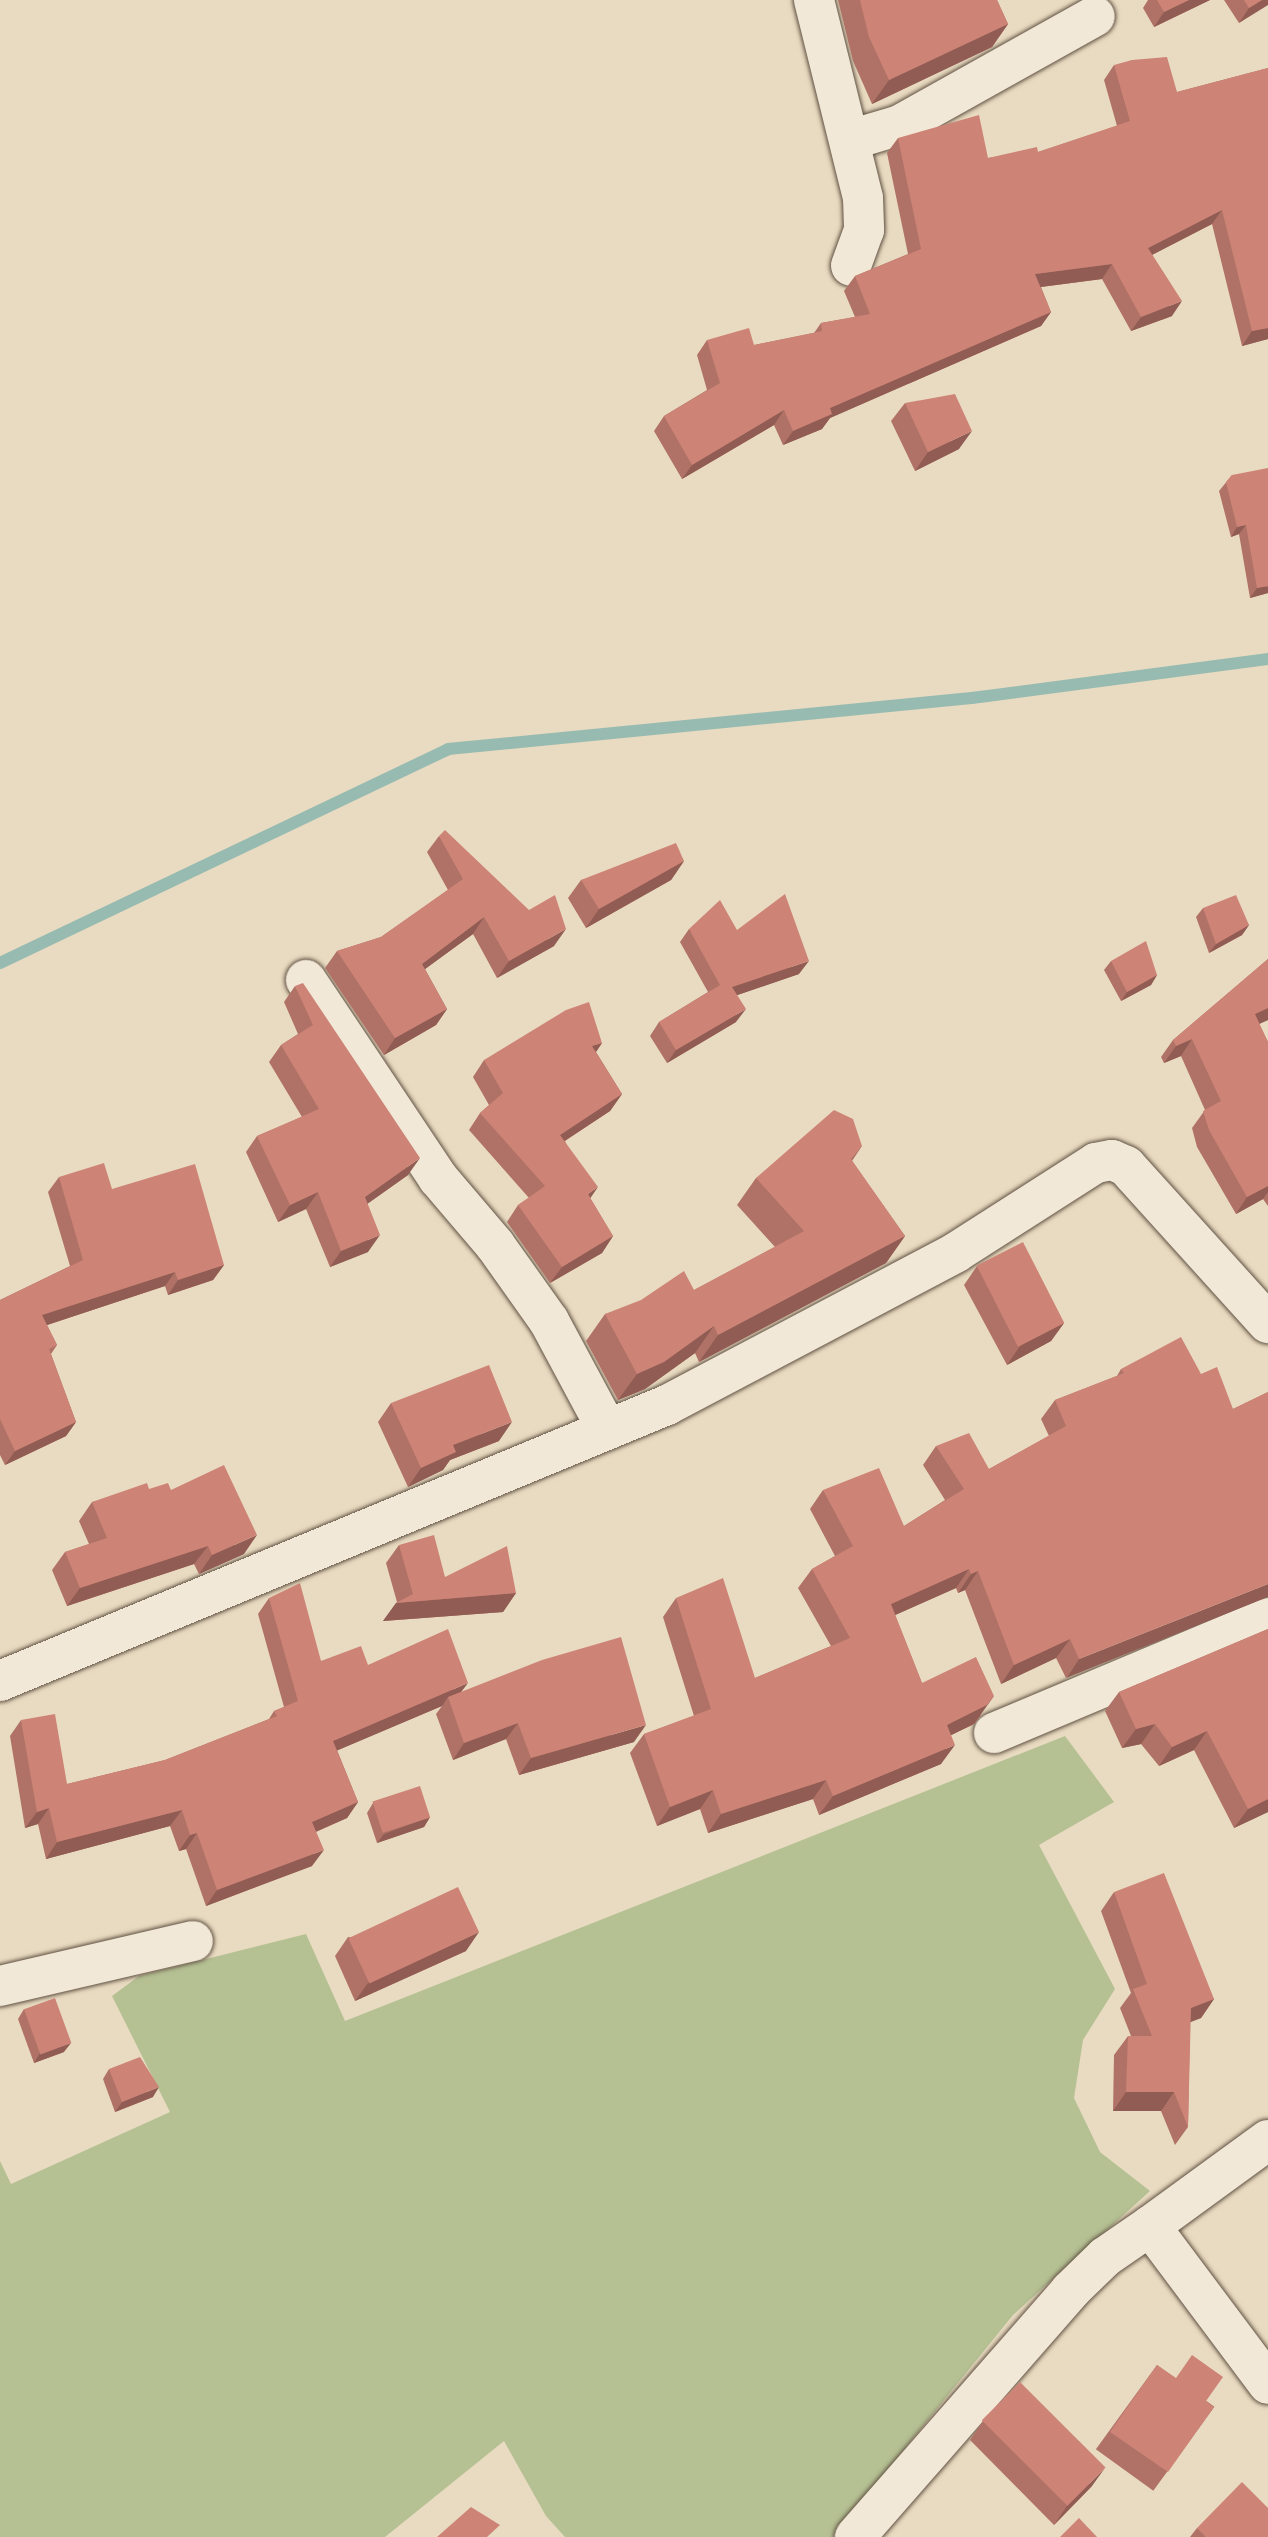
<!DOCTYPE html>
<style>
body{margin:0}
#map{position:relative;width:1268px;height:2537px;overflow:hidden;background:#e9dbc1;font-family:"Sorts Mill Goudy",serif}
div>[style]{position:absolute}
.green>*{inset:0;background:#b5c093}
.stream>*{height:12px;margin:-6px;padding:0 6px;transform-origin:6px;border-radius:6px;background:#97bbb1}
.roads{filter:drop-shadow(0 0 2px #605142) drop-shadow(0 0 2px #605142)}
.street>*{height:40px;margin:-20px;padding:0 20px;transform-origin:20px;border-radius:20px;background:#f1e8d7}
.wall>*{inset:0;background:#b07266;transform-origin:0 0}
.shaded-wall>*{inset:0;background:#905c53}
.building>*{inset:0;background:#cd8477;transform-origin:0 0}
span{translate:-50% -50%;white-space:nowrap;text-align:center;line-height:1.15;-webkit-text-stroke:6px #f1e8d7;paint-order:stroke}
</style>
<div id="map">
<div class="green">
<div style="clip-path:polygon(1065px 1736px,1114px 1802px,1039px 1845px,1115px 1989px,1083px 2040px,1074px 2098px,1100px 2152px,1150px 2191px,1013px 2315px,833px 2537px,565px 2537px,546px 2516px,504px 2441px,385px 2537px,0 2537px,0 2161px,11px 2184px,170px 2112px,112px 1996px,139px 1976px,306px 1934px,345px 2021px)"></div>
</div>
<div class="stream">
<div style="left:0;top:963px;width:496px;rotate:-25.5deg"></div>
<div style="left:448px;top:749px;width:526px;rotate:-5.56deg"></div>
<div style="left:972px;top:698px;width:299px;rotate:-7.5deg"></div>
</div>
<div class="roads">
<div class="street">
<div style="left:814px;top:0;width:204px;rotate:76.1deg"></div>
<div style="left:863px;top:198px;width:32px;rotate:88deg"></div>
<div style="left:864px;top:230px;width:38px;rotate:110deg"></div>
<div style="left:850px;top:140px;width:52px;rotate:-16.7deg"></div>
<div style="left:900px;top:125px;width:223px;rotate:-29.2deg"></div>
<div style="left:306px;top:980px;width:238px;rotate:56.3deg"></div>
<div style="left:438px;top:1178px;width:88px;rotate:49.6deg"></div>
<div style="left:495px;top:1245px;width:93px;rotate:54.6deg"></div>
<div style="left:549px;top:1321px;width:123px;rotate:61.8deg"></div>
<div style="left:0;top:1681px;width:722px;rotate:-22.48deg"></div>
<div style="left:667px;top:1405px;width:326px;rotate:-27.8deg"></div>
<div style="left:955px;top:1253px;width:167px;rotate:-32.6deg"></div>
<div style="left:1096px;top:1163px;width:16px;rotate:-11deg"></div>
<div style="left:1112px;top:1160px;width:15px;rotate:23deg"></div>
<div style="left:1126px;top:1166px;width:212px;rotate:47.9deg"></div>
<div style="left:994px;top:1733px;width:297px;rotate:-22.8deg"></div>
<div style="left:0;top:1986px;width:198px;rotate:-13.1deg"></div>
<div style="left:1268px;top:2140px;width:146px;rotate:143.9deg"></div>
<div style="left:1150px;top:2226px;width:197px;rotate:53.2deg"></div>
<div style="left:855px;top:2537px;width:327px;rotate:-48.8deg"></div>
<div style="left:1070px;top:2291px;width:49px;rotate:-44.2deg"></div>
<div style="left:1105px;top:2257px;width:55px;rotate:-34.6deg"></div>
</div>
</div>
<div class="wall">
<div style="clip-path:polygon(838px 0,997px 0,1008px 24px,992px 47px,872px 104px,853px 61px)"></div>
<div style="clip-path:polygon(1148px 0,1210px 0,1154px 27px,1143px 8px)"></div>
<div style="clip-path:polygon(1224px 0,1268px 0,1239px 23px)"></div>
<div style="clip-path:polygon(1114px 65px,1177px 92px,1268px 68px,1268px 339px,1242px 346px,1212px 224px,1152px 255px,1172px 316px,1131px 331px,1102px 279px,1041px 287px,1051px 312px,1041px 326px,830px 418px,822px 429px,783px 445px,774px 425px,682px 479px,654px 431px,664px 416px,707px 390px,697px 355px,707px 340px,754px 345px,814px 333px,821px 323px,855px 317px,844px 291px,855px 276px,908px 254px,887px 153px,898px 138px,988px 158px,1038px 152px,1117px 126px,1104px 80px)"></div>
<div style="clip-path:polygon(905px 403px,959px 449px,915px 471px,891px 421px)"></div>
<div style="clip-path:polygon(1232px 475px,1268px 593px,1250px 598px,1239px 534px,1231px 537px,1219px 491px)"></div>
<div style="clip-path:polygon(439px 836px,554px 946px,497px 978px,473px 934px,425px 969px,447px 1009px,436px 1025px,384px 1055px,325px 968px,337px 951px,381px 937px,448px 890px,427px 852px)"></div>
<div style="clip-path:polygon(684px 861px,671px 880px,586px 928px,568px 898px,581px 880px)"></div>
<div style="clip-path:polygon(1203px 908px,1249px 925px,1242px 935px,1209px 953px,1196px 917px)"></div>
<div style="clip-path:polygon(689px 929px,737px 930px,799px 974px,737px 995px,736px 1022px,667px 1063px,650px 1036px,659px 1022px,708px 992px,680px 942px)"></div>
<div style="clip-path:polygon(1268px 959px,1268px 1020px,1259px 1024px,1268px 1042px,1268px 1206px,1263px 1199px,1236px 1214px,1197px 1147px,1192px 1128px,1205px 1110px,1181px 1056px,1164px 1063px,1161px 1057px,1173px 1040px)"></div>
<div style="clip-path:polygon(1111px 961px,1157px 975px,1151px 985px,1121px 1001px,1104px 970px)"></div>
<div style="clip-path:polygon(295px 986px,408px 1175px,367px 1204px,368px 1252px,330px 1267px,306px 1209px,278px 1222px,246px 1152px,257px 1136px,302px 1117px,269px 1062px,281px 1045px,298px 1034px,284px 1002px)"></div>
<div style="clip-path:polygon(602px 1043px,596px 1052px,622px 1094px,610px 1111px,565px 1141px,590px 1198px,613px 1236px,602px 1253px,550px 1283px,507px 1222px,518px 1205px,529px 1198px,469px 1130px,480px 1113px,489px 1105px,473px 1077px,484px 1060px)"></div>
<div style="clip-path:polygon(862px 1146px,852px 1161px,905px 1236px,886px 1263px,699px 1362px,695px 1353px,645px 1389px,618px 1400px,586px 1341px,605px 1314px,694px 1290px,775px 1247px,737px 1205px,756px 1178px)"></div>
<div style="clip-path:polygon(59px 1177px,112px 1189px,224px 1265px,213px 1280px,168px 1295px,165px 1286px,47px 1325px,57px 1345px,51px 1354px,76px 1422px,66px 1436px,5px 1465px,0 1455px,0 1300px,70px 1266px,48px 1192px)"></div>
<div style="clip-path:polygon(977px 1266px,1064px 1323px,1051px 1341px,1007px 1365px,964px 1285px)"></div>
<div style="clip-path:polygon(1121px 1369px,1201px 1374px,1233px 1409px,1268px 1392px,1066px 1678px,1056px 1658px,1001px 1684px,965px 1590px,958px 1593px,956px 1588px,895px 1615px,922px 1683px,981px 1715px,974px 1724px,951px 1735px,941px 1764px,819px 1815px,813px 1799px,708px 1833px,700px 1809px,657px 1826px,630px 1753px,644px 1734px,694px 1716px,663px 1617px,676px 1598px,755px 1678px,831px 1646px,798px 1588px,812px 1569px,835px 1556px,810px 1509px,823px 1490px,904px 1526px,945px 1500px,923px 1465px,936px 1446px,989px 1469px,1049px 1436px,1041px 1419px,1055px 1400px,1117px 1376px)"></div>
<div style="clip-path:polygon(391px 1403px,499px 1441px,450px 1460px,443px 1470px,408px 1487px,378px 1422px)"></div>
<div style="clip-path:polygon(149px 1489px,171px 1490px,244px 1554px,199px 1574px,194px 1564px,67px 1606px,52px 1570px,65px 1552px,89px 1544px,79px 1521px,92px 1502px)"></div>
<div style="clip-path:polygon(399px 1545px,445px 1577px,516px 1593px,503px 1612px,383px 1621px,397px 1602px,386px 1563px)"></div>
<div style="clip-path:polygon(269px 1598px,321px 1661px,368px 1665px,634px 1742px,519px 1775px,506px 1739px,453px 1760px,436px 1714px,442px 1706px,337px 1750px,358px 1802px,347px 1818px,316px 1832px,312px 1866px,206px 1906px,186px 1849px,179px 1851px,170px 1826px,46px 1859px,38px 1824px,25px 1828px,10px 1736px,21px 1720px,67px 1784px,165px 1760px,269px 1719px,274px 1711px,284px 1707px,258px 1614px)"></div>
<div style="clip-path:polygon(1268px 1629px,1268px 1812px,1234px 1828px,1194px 1750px,1159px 1766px,1141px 1744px,1122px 1748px,1105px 1711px,1119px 1692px)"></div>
<div style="clip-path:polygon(373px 1803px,430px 1817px,424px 1827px,377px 1843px,367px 1813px)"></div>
<div style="clip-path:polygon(1114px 1892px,1214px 1999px,1201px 2018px,1190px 2022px,1188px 2127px,1175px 2145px,1161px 2111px,1113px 2111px,1114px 2055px,1128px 2036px,1131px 2036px,1120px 2008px,1131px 1993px,1101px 1911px)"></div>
<div style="clip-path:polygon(348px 1937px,466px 1951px,355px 2001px,335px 1956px)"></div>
<div style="clip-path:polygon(24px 2009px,64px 2052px,34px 2063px,18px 2019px)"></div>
<div style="clip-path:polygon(109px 2069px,153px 2097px,115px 2112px,103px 2079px)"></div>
<div style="left:1157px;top:2365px;width:71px;height:104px;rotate:36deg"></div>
<div style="clip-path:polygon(983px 2421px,1092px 2486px,1054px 2525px,970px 2440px)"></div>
<div style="clip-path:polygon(1197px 2528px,1268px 2537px,1190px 2537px)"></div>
</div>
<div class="shaded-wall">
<div style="clip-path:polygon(1189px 0,1210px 0,1154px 27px,1164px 12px)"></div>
<div style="clip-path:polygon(1262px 0,1268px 0,1268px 5px,1239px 23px,1249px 8px)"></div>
<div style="clip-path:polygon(1008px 24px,992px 47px,872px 104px,889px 80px)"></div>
<div style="clip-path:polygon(1222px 210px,1212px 224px,1138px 262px,1148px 248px)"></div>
<div style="clip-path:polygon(1112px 264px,1102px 279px,1025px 289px,1035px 274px)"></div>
<div style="clip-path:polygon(1182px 301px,1172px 316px,1131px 331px,1141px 317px)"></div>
<div style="clip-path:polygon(1051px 312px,1041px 326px,830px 418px,822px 429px,783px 445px,793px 431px,830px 408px)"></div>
<div style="clip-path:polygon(1268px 328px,1268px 339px,1242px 346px,1252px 331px)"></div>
<div style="clip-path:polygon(784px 410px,774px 425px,682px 479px,692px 465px)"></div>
<div style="clip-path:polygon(972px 431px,959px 449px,915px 471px,928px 452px)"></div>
<div style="clip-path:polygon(1246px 525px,1239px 534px,1231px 537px,1237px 527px)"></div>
<div style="clip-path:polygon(1268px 586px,1268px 593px,1250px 598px,1257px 588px)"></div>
<div style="clip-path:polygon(684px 861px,671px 880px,586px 928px,599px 909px)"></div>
<div style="clip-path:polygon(484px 917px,473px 934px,410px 980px,422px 964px)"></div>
<div style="clip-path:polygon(1249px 925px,1242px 935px,1209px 953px,1216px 944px)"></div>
<div style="clip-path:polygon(566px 929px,554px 946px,497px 978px,509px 961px)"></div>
<div style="clip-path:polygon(809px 961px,799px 974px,723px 1000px,732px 987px)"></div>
<div style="clip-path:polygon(1157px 975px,1151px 985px,1121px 1001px,1127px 992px)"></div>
<div style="clip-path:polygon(1268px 1008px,1268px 1020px,1243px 1031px,1255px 1014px)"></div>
<div style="clip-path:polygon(447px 1009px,436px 1025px,384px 1055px,395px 1038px)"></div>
<div style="clip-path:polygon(746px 1009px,736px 1022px,667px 1063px,676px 1050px)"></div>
<div style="clip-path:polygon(1192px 1039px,1181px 1056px,1164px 1063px,1176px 1046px)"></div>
<div style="clip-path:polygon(602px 1043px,591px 1059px,592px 1046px)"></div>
<div style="clip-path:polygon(622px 1094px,610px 1111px,549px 1151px,560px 1135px)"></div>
<div style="clip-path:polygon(420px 1158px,408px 1175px,353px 1214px,365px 1197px)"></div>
<div style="clip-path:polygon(1268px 1186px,1268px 1192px,1263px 1199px,1236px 1214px,1247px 1197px)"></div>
<div style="clip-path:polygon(598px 1187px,587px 1203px,588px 1194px)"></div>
<div style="clip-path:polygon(318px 1192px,306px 1209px,278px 1222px,290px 1205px)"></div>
<div style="clip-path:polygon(380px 1235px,368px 1252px,330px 1267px,341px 1251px)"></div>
<div style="clip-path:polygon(613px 1236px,602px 1253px,550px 1283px,562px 1267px)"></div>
<div style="clip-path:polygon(905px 1236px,886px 1263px,699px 1362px,718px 1335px)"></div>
<div style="clip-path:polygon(224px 1265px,213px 1280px,168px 1295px,178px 1280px)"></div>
<div style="clip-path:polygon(175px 1272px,165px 1286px,32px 1330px,42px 1315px)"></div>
<div style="clip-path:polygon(1064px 1323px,1051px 1341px,1007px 1365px,1020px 1346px)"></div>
<div style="clip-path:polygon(714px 1326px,695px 1353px,645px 1389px,618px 1400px,637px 1374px)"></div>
<div style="clip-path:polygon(76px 1422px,66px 1436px,5px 1465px,15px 1451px)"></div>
<div style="clip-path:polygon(512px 1422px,499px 1441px,450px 1460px,443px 1470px,408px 1487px,421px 1468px,453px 1445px)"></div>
<div style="clip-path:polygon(257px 1535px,244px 1554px,199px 1574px,212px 1555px)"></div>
<div style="clip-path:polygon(208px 1546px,194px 1564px,67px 1606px,80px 1588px)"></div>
<div style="clip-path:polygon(969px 1569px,956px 1588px,877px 1623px,891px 1604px)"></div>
<div style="clip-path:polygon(978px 1571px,965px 1590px,958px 1593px,971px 1574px)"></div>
<div style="clip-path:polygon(1268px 1584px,1268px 1597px,1066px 1678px,1079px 1659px)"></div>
<div style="clip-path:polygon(516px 1593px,503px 1612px,383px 1621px,396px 1603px)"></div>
<div style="clip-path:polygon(1070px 1639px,1056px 1658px,1001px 1684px,1014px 1665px)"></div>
<div style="clip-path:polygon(468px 1683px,456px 1699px,448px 1697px,442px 1706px,322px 1757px,333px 1741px)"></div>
<div style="clip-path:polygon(994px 1696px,974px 1724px,933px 1744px,947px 1725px)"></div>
<div style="clip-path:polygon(518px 1723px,506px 1739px,453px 1760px,464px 1743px)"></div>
<div style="clip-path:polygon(1155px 1724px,1141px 1744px,1122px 1748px,1136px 1729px)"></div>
<div style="clip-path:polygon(646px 1725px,634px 1742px,519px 1775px,531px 1758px)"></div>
<div style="clip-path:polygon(1207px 1731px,1194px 1750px,1159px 1766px,1172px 1747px)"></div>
<div style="clip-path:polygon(955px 1745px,941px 1764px,819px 1815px,833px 1796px)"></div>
<div style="clip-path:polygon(826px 1780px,813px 1799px,708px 1833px,721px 1814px)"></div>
<div style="clip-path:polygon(713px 1790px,700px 1809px,657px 1826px,670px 1807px)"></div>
<div style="clip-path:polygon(1268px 1799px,1268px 1812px,1234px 1828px,1248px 1809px)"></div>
<div style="clip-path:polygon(358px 1802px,347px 1818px,301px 1838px,312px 1822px)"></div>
<div style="clip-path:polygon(49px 1808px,38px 1824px,25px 1828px,37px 1812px)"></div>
<div style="clip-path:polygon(182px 1810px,170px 1826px,46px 1859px,57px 1842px)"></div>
<div style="clip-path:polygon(430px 1817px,424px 1827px,377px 1843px,384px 1834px)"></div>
<div style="clip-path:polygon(197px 1833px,186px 1849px,179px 1851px,190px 1835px)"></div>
<div style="clip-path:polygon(324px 1850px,312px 1866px,206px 1906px,217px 1890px)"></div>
<div style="clip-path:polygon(479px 1932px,466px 1951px,355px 2001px,368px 1983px)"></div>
<div style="clip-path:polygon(1214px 1999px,1201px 2018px,1178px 2027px,1191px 2008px)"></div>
<div style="clip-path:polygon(71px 2043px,64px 2052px,34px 2063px,40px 2053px)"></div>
<div style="clip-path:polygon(159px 2087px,153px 2097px,115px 2112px,122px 2102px)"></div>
<div style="clip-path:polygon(1126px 2092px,1174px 2092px,1161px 2111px,1113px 2111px)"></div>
<div style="clip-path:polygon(1105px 2468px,1092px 2486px,1054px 2525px,1067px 2506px)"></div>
</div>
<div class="building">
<div style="clip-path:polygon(860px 0,997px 0,1008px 24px,889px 80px,869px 37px)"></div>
<div style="clip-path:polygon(1157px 0,1189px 0,1164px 12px)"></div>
<div style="clip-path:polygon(1244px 0,1262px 0,1249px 8px)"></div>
<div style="clip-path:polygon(1167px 57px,1177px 92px,1268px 68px,1268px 328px,1252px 331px,1222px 210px,1148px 248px,1182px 301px,1141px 317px,1112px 264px,1035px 274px,1051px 312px,830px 408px,832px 414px,793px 431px,784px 410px,692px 465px,664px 416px,720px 383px,707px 340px,749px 328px,754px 345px,822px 331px,821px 323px,870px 314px,855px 276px,921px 249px,898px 138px,979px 115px,988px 158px,1037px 147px,1038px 152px,1130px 121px,1114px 65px,1132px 60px)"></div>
<div style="clip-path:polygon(955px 394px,972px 431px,928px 452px,905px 403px)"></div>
<div style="clip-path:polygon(1268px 468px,1268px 586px,1257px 588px,1246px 525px,1237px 527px,1226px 482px,1232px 475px)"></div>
<div style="clip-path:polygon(445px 830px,529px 910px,555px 895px,566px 929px,509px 961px,484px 917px,422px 964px,447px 1009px,395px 1038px,337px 951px,381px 937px,463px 879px,439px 836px)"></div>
<div style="clip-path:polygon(676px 843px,684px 861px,599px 909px,581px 880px)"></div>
<div style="clip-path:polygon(785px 894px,809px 961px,732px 987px,746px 1009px,676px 1050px,659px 1022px,720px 985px,689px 929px,720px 900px,737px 930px)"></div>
<div style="clip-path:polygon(1236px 895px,1249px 925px,1216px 944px,1203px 908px)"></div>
<div style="clip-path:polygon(1146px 941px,1157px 975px,1127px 992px,1111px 961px)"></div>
<div style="clip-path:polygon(1268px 959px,1268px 1008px,1255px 1014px,1268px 1042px,1268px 1186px,1247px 1197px,1209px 1130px,1203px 1111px,1221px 1101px,1192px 1039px,1176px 1046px,1173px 1040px)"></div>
<div style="clip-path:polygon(303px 983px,420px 1158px,365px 1197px,380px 1235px,341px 1251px,318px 1192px,290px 1205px,257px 1136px,319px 1109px,281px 1045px,313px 1025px,295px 986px)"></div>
<div style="clip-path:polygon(589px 1002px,602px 1043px,592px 1046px,622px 1094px,560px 1135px,598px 1187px,588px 1194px,613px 1236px,562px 1267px,518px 1205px,545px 1186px,480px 1113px,503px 1093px,484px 1060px,566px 1010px)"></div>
<div style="clip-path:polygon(834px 1110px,853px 1119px,862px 1146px,851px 1159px,905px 1236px,718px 1335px,714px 1326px,664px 1362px,637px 1374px,605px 1314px,641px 1300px,684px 1271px,694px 1290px,804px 1231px,756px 1178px)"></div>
<div style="clip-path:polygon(104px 1163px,112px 1189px,195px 1164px,224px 1265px,178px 1280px,175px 1272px,42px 1315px,57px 1345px,49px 1349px,76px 1422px,15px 1451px,0 1419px,0 1300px,83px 1260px,59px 1177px)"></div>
<div style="left:1023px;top:1242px;width:91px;height:52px;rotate:63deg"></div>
<div style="clip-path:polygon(1181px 1337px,1201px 1374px,1217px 1367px,1233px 1409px,1268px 1392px,1268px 1584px,1079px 1659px,1070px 1639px,1014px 1665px,978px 1571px,971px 1574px,969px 1569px,891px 1604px,922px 1683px,976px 1657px,994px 1696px,987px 1705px,947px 1725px,955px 1745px,833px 1796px,826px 1780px,721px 1814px,713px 1790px,670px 1807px,644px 1734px,711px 1709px,676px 1598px,723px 1578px,755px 1678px,850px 1638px,812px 1569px,853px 1546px,823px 1490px,879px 1468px,904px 1526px,964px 1489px,936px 1446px,969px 1433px,989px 1469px,1066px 1426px,1055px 1400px,1124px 1373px,1121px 1369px)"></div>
<div style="clip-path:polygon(489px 1365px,512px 1422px,453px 1445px,456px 1452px,421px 1468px,391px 1403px)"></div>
<div style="clip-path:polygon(224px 1465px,257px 1535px,212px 1555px,208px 1546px,80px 1588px,65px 1552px,107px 1538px,92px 1502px,147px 1483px,149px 1489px,168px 1483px,171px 1490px)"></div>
<div style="clip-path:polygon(434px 1535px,445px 1577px,507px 1546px,516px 1593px,396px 1603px,413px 1594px,399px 1545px)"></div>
<div style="clip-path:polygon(300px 1583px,321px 1661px,361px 1646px,368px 1665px,448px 1629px,468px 1683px,333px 1741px,358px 1802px,312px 1822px,324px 1850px,217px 1890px,197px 1833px,190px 1835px,182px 1810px,57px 1842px,49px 1808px,37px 1812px,21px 1720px,55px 1714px,67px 1784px,165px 1760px,277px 1716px,274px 1711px,298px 1701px,269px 1598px)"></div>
<div style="clip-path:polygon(1268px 1629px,1268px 1799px,1248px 1809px,1207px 1731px,1172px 1747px,1155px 1724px,1136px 1729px,1119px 1692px)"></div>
<div style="clip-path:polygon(621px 1637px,646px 1725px,531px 1758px,518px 1723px,464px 1743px,448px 1697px,542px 1660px)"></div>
<div style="left:420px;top:1786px;width:33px;height:50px;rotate:72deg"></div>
<div style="clip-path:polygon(1164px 1873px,1214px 1999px,1191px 2008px,1188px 2127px,1174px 2092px,1126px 2092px,1128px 2036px,1152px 2036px,1133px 1989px,1147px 1984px,1114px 1892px)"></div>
<div style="left:458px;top:1887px;width:50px;height:121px;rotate:65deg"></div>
<div style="left:55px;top:1998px;width:48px;height:33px;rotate:70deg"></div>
<div style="clip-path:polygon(140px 2057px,159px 2087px,122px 2102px,109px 2069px)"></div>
<div style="clip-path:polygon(1192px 2355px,1223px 2377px,1206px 2401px,1214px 2407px,1168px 2472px,1110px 2432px,1157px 2365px,1176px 2378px)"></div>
<div style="left:1020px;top:2382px;width:121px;height:54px;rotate:45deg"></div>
<div style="clip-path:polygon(1242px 2482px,1268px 2508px,1268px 2537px,1206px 2537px,1197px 2528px)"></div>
<div style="clip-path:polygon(471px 2507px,500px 2525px,487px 2537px,437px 2537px)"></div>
<div style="clip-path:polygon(1079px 2518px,1097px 2537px,1060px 2537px)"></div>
</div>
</div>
